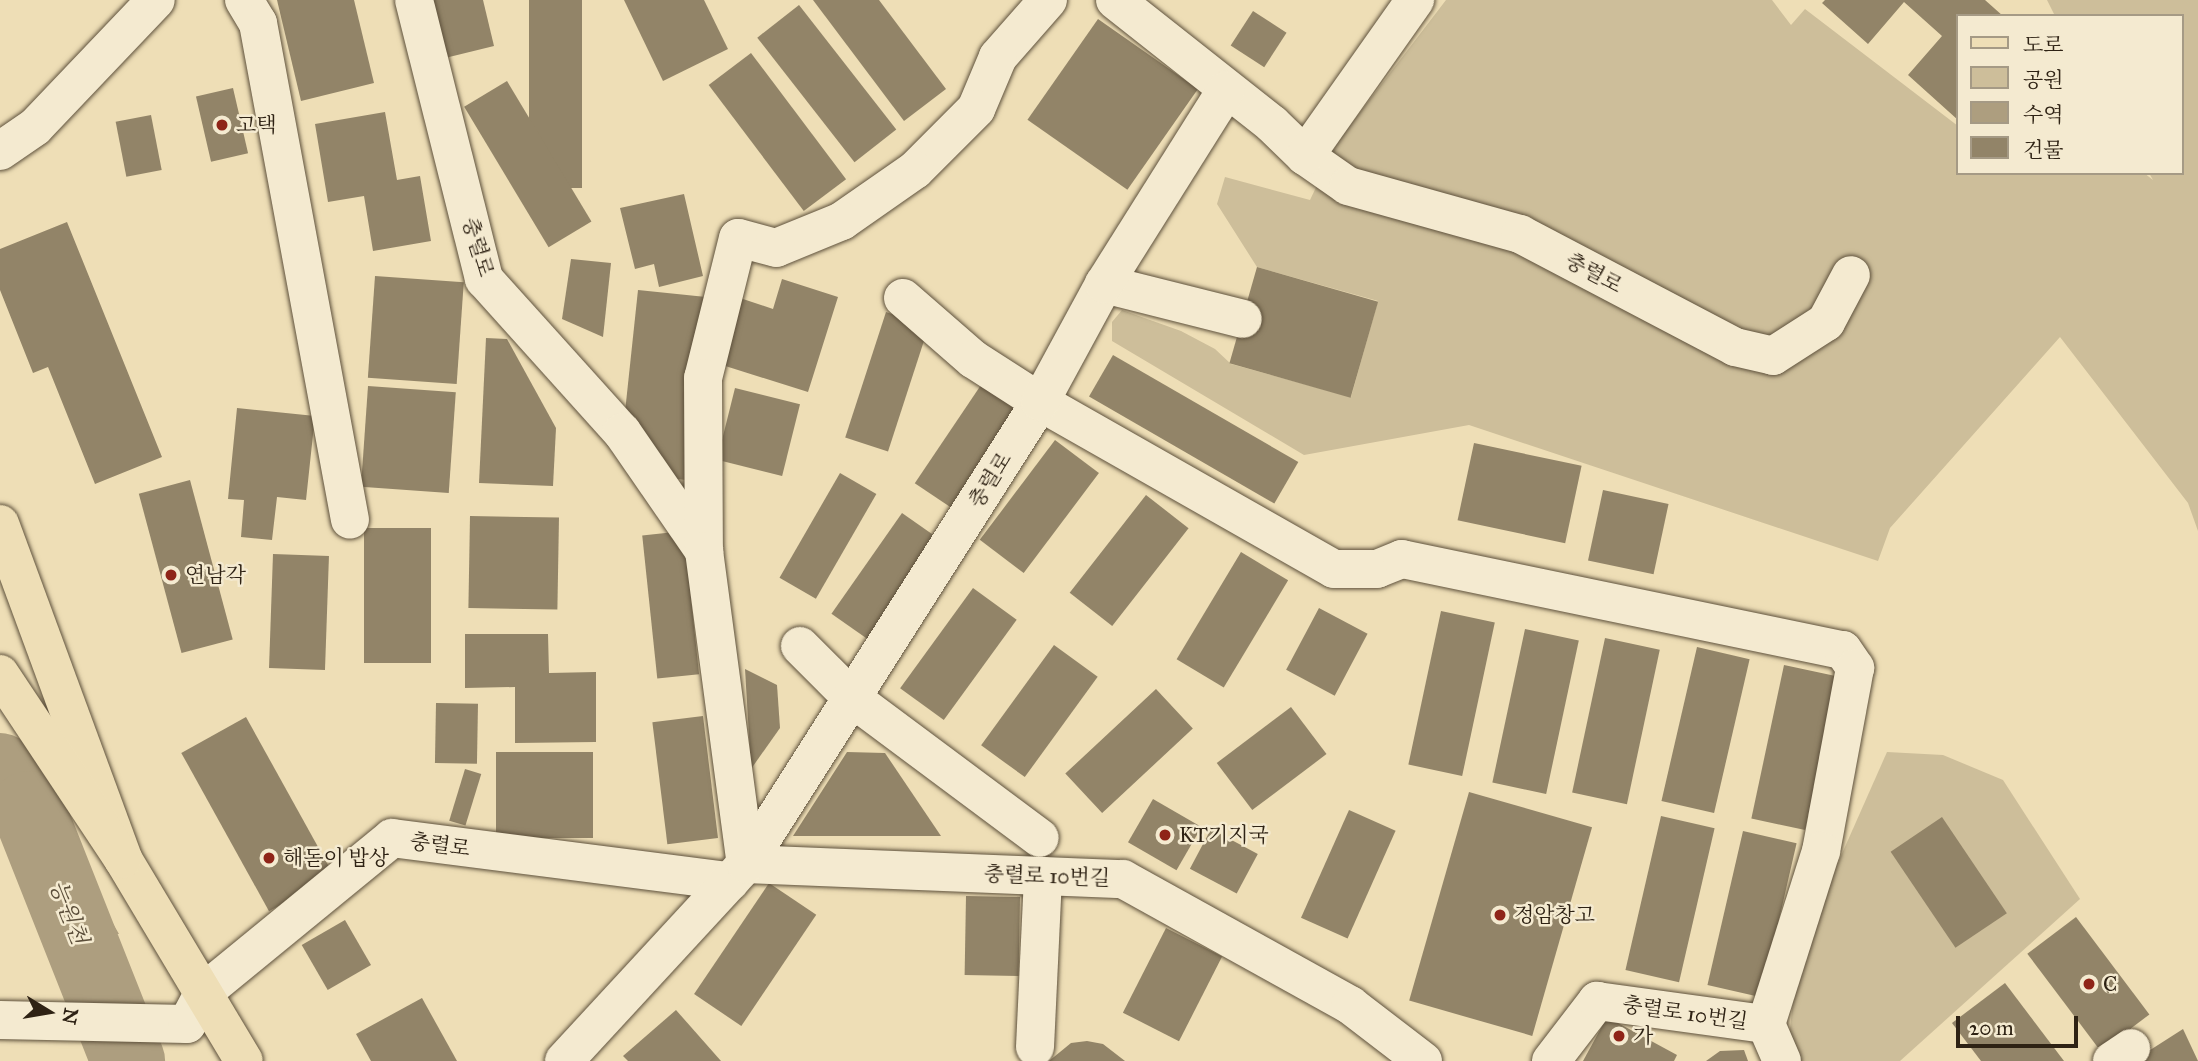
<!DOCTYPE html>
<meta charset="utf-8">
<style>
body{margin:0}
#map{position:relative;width:2198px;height:1061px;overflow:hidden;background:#eedeb6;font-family:"IM FELL Great Primer","Noto Serif KR",serif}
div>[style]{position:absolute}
.green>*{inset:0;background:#cdbe9a}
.water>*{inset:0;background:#ad9e7f}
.river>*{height:74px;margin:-37px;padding:0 37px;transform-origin:37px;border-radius:37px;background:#ad9e7f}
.building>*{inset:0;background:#928468;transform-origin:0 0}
.roads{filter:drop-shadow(0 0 2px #5e513c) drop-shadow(0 0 2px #5e513c)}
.minor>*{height:38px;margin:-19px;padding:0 19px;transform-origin:19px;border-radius:19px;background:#f4ead0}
.major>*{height:38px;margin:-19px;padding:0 19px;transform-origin:19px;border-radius:19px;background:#eedeb6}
.highway>*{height:38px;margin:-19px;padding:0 19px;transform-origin:19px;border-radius:19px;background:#eedeb6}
.dots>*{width:19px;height:19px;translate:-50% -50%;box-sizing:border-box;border:4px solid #f4ead0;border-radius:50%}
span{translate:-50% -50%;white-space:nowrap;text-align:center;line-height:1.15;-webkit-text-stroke:5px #f4ead0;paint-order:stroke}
.poi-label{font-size:21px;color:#2e2214}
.left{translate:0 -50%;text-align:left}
.street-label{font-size:21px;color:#2e2214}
.water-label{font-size:23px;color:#5a4d39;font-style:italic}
.legend{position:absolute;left:1956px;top:14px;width:228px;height:161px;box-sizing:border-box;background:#f4ead0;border:2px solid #a59a85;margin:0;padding:9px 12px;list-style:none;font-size:21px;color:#2e2214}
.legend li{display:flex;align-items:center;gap:14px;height:35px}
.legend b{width:35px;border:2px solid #a59a85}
.north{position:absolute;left:14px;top:977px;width:70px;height:70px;-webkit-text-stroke:5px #f4ead0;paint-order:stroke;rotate:101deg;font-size:19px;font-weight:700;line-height:28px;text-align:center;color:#2e2214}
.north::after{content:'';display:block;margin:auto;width:24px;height:32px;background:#2e2214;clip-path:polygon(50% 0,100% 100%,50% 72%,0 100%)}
.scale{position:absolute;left:1956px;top:1016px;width:122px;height:32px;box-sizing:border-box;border:4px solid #2e2214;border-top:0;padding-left:9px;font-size:21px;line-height:24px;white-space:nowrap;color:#2e2214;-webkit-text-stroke:5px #f4ead0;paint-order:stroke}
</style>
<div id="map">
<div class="green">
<div style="clip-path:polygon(1446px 0,1772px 0,1791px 25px,1805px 9px,1958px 126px,1958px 173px,2144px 173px,2153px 180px,2149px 173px,2182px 173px,2182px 16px,2055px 16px,2047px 0,2198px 0,2198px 531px,2188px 503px,2060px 337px,1890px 528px,1878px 561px,1469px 425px,1304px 455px,1112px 341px,1112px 322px,1122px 310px,1181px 331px,1215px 349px,1231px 364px,1351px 397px,1378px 301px,1257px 267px,1217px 204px,1225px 177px,1310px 200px,1338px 141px)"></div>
<div style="clip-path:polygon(1887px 752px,1943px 755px,2003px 780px,2080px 899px,1900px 1061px,1800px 1061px,1789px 1039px,1798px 953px)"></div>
</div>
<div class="water">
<div style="clip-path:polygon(0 741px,74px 856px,119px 934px,40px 932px,18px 826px,0 809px)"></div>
</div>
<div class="river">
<div style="left:0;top:770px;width:47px;rotate:53.6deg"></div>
<div style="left:28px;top:808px;width:272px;rotate:68.4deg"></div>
</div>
<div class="building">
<div style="clip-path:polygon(277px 0,354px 0,374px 83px,301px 101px)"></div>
<div style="clip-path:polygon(427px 0,483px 0,494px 46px,441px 59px)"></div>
<div style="left:529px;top:0;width:53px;height:188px"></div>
<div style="clip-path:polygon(624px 0,704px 0,728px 49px,663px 81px)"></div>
<div style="clip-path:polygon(813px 0,879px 0,946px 89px,904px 121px)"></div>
<div style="clip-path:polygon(1825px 0,1985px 0,2003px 16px,1958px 16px,1958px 120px,1908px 75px,1942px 36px,1904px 2px,1868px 44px,1822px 3px)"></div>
<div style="left:799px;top:5px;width:158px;height:53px;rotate:52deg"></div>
<div style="left:1253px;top:11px;width:40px;height:41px;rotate:33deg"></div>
<div style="left:1098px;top:19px;width:122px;height:123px;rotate:35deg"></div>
<div style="left:751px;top:53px;width:158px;height:53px;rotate:53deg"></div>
<div style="left:507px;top:81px;width:164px;height:50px;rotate:59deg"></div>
<div style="left:233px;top:88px;width:67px;height:38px;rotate:77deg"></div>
<div style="clip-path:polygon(385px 112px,397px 180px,420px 176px,431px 241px,373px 251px,364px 196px,328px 202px,315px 124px)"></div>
<div style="left:151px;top:115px;width:56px;height:36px;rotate:79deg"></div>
<div style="clip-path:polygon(684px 194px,703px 276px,659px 287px,654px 264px,635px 269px,620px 208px)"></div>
<div style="clip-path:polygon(67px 222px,162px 457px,95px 484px,48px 367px,33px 373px,0 290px,0 249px)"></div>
<div style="clip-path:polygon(571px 259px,611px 263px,603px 337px,562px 319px)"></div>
<div style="left:1257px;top:267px;width:126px;height:100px;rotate:16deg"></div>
<div style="left:375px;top:276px;width:89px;height:102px;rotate:4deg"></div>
<div style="clip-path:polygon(782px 279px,838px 297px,808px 392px,719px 364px,740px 298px,773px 309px)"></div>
<div style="clip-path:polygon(638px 290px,706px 297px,686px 480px,669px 478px,625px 412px)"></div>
<div style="left:886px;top:312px;width:45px;height:132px;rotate:18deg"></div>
<div style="clip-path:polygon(486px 338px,507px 339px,556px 428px,553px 486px,479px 483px)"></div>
<div style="left:1113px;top:355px;width:214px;height:48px;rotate:30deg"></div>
<div style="left:983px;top:382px;width:45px;height:122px;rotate:34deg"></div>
<div style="left:368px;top:386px;width:88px;height:101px;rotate:4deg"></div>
<div style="left:735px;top:388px;width:67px;height:74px;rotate:14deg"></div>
<div style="clip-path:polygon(237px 408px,315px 416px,306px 500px,277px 497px,272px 540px,241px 537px,244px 500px,228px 499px)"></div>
<div style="left:1055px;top:440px;width:55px;height:125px;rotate:37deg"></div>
<div style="left:1474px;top:443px;width:110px;height:79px;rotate:12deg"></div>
<div style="left:840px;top:473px;width:42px;height:121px;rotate:30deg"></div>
<div style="left:190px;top:480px;width:165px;height:53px;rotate:75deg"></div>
<div style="left:1603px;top:490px;width:67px;height:72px;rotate:12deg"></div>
<div style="left:1146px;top:495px;width:54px;height:124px;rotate:38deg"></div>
<div style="left:902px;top:513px;width:44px;height:123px;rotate:35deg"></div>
<div style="left:470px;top:516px;width:89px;height:92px;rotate:1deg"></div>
<div style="left:364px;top:528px;width:67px;height:135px"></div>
<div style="left:684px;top:531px;width:144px;height:42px;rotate:84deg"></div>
<div style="left:1241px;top:552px;width:55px;height:125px;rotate:31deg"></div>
<div style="left:273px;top:554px;width:56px;height:114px;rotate:2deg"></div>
<div style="left:973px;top:588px;width:54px;height:124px;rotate:36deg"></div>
<div style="left:1319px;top:608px;width:55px;height:70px;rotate:28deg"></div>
<div style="left:1441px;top:611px;width:55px;height:157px;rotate:12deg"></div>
<div style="left:1525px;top:629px;width:55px;height:157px;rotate:12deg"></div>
<div style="clip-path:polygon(465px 634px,548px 634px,549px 673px,596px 672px,596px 742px,515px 743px,515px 687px,465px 688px)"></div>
<div style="left:1605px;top:638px;width:56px;height:158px;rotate:12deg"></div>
<div style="left:1054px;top:645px;width:54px;height:124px;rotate:36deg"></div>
<div style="left:1697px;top:647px;width:54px;height:158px;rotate:13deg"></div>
<div style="left:1784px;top:665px;width:55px;height:157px;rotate:12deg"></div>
<div style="clip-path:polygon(745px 669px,777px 685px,780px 728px,751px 769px)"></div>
<div style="left:1156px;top:689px;width:54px;height:124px;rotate:47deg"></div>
<div style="left:436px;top:703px;width:42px;height:60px;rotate:1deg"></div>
<div style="left:1291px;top:707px;width:59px;height:93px;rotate:53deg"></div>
<div style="left:703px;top:716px;width:123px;height:51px;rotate:83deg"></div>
<div style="left:246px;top:717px;width:181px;height:74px;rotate:61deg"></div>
<div style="left:496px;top:752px;width:97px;height:86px"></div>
<div style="clip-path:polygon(847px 752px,885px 753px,941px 836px,793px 836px)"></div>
<div style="left:465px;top:769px;width:17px;height:54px;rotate:17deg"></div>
<div style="left:1469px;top:792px;width:128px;height:217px;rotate:16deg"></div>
<div style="left:1153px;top:799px;width:56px;height:50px;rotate:30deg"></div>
<div style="left:1349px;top:810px;width:51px;height:118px;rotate:24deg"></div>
<div style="left:1661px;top:816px;width:55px;height:158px;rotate:13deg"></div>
<div style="left:1942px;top:817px;width:116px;height:62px;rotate:56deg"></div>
<div style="left:1211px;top:829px;width:53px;height:45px;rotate:28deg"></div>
<div style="left:1743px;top:831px;width:55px;height:158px;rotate:13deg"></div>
<div style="left:769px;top:883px;width:57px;height:134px;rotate:34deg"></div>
<div style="left:966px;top:896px;width:54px;height:79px;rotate:1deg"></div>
<div style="left:2076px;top:917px;width:122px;height:61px;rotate:53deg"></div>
<div style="left:345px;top:920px;width:52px;height:50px;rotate:60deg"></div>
<div style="left:1166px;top:928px;width:63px;height:95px;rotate:27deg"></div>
<div style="clip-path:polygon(2005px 983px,2064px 1061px,1981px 1061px,1952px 1023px)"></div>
<div style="clip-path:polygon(422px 998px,457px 1061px,371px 1061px,356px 1034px)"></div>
<div style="clip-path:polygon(676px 1010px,721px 1061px,628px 1061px,623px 1056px)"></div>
<div style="clip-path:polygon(1607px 1017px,1677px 1055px,1674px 1061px,1583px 1061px)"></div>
<div style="clip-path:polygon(2183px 1029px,2198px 1061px,2133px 1061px)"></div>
<div style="clip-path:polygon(1087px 1041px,1103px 1044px,1125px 1061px,1049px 1061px,1071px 1043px)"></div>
<div style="clip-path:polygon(1744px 1050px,1748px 1061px,1706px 1061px,1720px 1051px)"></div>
</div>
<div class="roads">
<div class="minor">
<div style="left:244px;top:0;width:27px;rotate:59deg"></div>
<div style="left:258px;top:23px;width:505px;rotate:79.51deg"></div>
<div style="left:414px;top:0;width:288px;rotate:75.9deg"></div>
<div style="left:484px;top:279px;width:206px;rotate:48deg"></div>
<div style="left:622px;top:432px;width:145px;rotate:55.4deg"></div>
<div style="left:1048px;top:0;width:76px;rotate:131.3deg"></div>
<div style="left:998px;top:57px;width:56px;rotate:112.9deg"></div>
<div style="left:976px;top:109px;width:86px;rotate:135deg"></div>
<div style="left:915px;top:170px;width:89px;rotate:145.1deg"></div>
<div style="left:842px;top:221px;width:71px;rotate:157.8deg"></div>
<div style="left:776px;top:248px;width:39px;rotate:-165deg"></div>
<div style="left:738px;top:238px;width:144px;rotate:104deg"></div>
<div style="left:703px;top:378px;width:173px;rotate:89.7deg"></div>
<div style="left:704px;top:551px;width:316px;rotate:82.4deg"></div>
<div style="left:746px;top:864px;width:377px;rotate:2.3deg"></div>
<div style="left:1123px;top:879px;width:260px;rotate:29deg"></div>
<div style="left:1350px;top:1005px;width:92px;rotate:37.5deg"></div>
<div style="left:1115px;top:0;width:200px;rotate:38.3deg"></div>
<div style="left:1272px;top:124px;width:46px;rotate:44.1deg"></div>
<div style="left:1305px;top:156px;width:52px;rotate:34.9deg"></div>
<div style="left:1348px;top:186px;width:179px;rotate:15.6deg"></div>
<div style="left:1520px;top:234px;width:243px;rotate:27.7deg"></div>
<div style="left:1735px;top:347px;width:39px;rotate:13deg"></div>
<div style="left:1773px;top:356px;width:63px;rotate:-32.7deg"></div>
<div style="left:1826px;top:322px;width:53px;rotate:-62deg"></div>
<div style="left:0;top:151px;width:42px;rotate:-34.4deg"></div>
<div style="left:35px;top:127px;width:175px;rotate:-46.4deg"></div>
<div style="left:1305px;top:156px;width:191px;rotate:-54.8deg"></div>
<div style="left:1104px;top:284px;width:143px;rotate:14.1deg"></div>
<div style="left:903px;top:298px;width:93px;rotate:41.1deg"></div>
<div style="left:973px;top:359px;width:80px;rotate:32.7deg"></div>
<div style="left:1040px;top:402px;width:338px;rotate:29.6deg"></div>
<div style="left:1334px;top:569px;width:43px"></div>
<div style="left:1377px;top:569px;width:27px;rotate:-22deg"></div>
<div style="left:1402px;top:559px;width:450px;rotate:11.7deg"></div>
<div style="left:1843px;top:650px;width:22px;rotate:56deg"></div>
<div style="left:1855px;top:668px;width:186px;rotate:100.5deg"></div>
<div style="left:1821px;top:851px;width:182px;rotate:107.6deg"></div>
<div style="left:800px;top:646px;width:74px;rotate:45deg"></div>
<div style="left:852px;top:698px;width:234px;rotate:36.7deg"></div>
<div style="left:0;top:1020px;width:187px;rotate:1.2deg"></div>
<div style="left:187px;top:1024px;width:36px;rotate:-62deg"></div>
<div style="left:204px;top:992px;width:243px;rotate:-39.3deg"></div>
<div style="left:392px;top:838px;width:341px;rotate:7.3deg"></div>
<div style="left:1035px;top:1047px;width:171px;rotate:-87.3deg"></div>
<div style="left:564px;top:1061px;width:268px;rotate:-47.3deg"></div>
<div style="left:746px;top:864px;width:548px;rotate:-57.53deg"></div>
<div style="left:1040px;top:402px;width:134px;rotate:-61.5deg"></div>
<div style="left:1104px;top:284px;width:229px;rotate:-57.8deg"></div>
<div style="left:1551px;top:1061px;width:76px;rotate:-52.5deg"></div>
<div style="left:1597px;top:1001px;width:171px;rotate:7.8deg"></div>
<div style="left:1766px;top:1024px;width:40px;rotate:66.6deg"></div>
<div style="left:2112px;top:1061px;width:23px;rotate:-34deg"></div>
</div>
<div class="major">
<div style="left:0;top:524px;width:357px;rotate:69.8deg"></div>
<div style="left:123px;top:859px;width:235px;rotate:59.1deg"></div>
</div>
<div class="highway">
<div style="left:0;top:674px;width:222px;rotate:56.4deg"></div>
</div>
</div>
<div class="dots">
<div style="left:222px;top:125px;background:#8f2418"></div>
<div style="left:171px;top:575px;background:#8f2418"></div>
<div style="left:1165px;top:835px;background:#8f2418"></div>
<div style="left:269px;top:858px;background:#8f2418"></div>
<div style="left:1500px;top:915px;background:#8f2418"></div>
<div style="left:2089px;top:984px;background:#8f2418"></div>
<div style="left:1619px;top:1036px;background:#8f2418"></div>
</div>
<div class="poi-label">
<span class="left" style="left:236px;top:125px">고택</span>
<span class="left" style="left:185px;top:575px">연남각</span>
<span class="left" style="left:1179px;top:835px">KT기지국</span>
<span class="left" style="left:283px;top:858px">해돋이 밥상</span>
<span class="left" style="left:1514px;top:915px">정암창고</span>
<span class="left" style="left:2103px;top:984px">C</span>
<span class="left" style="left:1633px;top:1036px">가</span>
</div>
<div class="street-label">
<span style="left:478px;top:247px;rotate:73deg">충렬로</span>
<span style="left:1594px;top:273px;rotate:28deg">충렬로</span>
<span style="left:990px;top:480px;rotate:-58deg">충렬로</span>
<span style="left:440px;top:845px;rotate:8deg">충렬로</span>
<span style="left:1047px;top:876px;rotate:2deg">충렬로 10번길</span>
<span style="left:1685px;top:1013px;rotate:8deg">충렬로 10번길</span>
</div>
<div class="water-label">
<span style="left:69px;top:912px;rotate:69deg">능원천</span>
</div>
<ul class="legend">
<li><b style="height:9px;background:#eedeb6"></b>도로</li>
<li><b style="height:19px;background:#cdbe9a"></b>공원</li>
<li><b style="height:19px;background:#ad9e7f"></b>수역</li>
<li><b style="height:19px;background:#928468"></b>건물</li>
</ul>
<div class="north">N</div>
<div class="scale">20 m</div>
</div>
